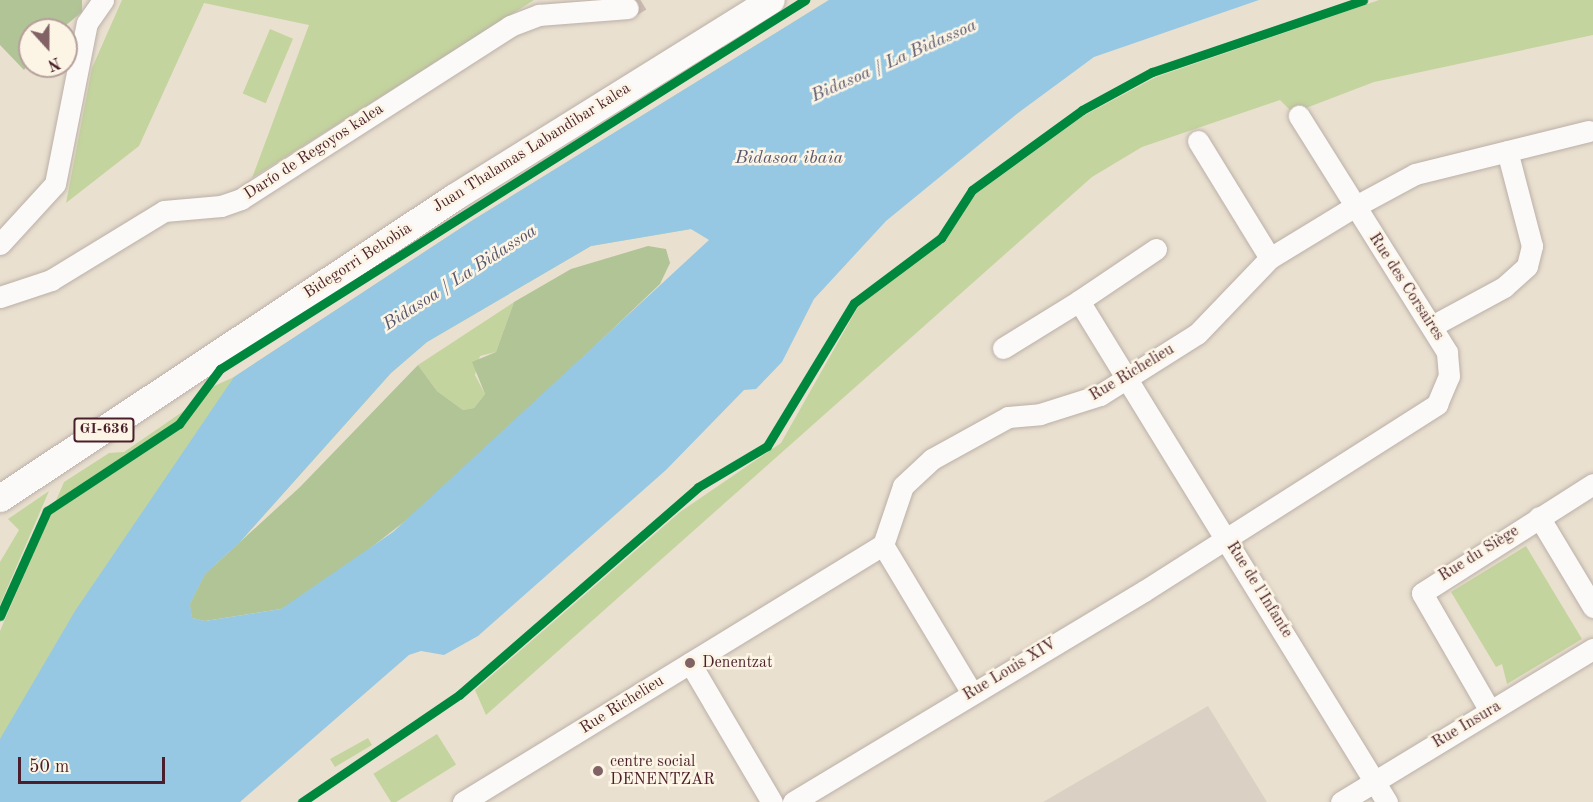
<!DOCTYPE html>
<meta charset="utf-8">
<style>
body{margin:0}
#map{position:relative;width:1593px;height:802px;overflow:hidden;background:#eae0d0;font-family:"Old Standard TT",serif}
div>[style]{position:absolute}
.industrial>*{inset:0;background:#dad0c3}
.green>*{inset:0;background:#c4d49e;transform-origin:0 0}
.forest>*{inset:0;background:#b1c496}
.water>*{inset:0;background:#96c8e3}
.minor-tunnel>*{height:21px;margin-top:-10.5px;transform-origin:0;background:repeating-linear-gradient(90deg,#cab9af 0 21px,transparent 0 31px)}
.roads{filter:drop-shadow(0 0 2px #bab0a7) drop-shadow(0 0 2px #bab0a7)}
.minor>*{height:21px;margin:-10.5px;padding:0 10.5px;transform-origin:10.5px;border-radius:10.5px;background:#fcfaf8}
.major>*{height:27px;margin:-13.5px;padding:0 13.5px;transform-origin:13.5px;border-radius:13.5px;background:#fcfaf8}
.cycleway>*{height:9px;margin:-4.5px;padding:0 4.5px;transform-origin:4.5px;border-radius:4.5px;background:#00873e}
.dots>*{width:16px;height:16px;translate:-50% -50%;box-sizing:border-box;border:3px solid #fcf5e5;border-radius:50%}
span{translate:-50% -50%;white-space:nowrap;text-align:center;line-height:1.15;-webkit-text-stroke:5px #fcf5e5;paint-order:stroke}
.shield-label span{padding:2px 4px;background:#fcf5e5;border:2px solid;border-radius:4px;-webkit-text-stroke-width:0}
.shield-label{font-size:15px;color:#4a1f2b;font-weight:700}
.street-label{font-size:16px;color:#4a1f2b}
.poi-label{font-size:16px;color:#4a1f2b}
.left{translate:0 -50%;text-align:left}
.water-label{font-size:18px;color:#58566e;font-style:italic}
.north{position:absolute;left:18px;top:18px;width:60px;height:60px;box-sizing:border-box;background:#fcf5e5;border:2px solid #b59f9b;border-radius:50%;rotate:159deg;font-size:16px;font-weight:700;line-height:24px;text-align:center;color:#4a1f2b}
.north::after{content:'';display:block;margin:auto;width:21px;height:27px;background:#826365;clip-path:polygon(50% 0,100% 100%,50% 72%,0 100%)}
.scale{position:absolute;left:18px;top:757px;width:147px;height:27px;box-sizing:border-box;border:3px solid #4a1f2b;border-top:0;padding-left:8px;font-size:18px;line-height:21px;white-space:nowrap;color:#4a1f2b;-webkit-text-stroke:4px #fcf5e5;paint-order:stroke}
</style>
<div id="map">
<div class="industrial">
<div style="clip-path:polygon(1208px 706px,1267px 802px,1043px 802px)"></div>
</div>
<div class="green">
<div style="clip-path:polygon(122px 0,534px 0,252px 178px,309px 25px,204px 3px,139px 146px,66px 203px,92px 68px)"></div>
<div style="clip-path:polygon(829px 0,709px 239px,691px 229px,591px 246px,427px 342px,391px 373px,239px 543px,217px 560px,192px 618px,205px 621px,0 802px,0 631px,64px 482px,109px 453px,124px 452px,188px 408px,201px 392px,234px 377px,473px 220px)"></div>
<div style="clip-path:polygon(1379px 0,1593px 0,1593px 35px,1374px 82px,1293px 113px,1280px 100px,1142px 147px,1092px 177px,486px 715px,475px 690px,680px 512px,781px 443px,859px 305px,929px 252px,977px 193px,1083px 116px,1156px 77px)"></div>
<div style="left:270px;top:29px;width:25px;height:70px;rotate:23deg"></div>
<div style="clip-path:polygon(514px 302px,496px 352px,480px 356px,475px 375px,485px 394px,474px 408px,463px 410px,437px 391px,418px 365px)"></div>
<div style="clip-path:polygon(49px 491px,0 605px,0 562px,19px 530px,8px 519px)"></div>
<div style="clip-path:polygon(1526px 546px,1582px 639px,1507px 684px,1502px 664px,1496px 667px,1451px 592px)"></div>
<div style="left:437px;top:734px;width:36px;height:75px;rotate:58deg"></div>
<div style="clip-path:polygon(368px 738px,372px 745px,335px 767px,330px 759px)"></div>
</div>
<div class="forest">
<div style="clip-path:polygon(0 0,82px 0,82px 12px,60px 30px,30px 30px,30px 62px,24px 70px,0 45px)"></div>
<div style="clip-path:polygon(648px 246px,666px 249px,670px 263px,660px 284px,435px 498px,320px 587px,281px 609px,205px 621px,192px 618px,190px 604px,205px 574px,300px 487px,418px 365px,437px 391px,463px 410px,474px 408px,485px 394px,472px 362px,496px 352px,514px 302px,571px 269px)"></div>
</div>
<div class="water">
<div style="clip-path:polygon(evenodd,829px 0,1259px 0,1094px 57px,1018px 113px,886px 221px,814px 299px,782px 362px,756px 389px,744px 390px,666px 470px,478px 636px,444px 655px,421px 651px,409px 655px,240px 802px,0 802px,0 739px,75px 611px,234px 377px,473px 220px,829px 0,691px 229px,709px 240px,393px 532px,281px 609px,205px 621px,192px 618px,190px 604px,205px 574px,239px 543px,391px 373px,427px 342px,591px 246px,691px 229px)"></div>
</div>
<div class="minor-tunnel">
<div style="left:628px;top:8px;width:15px;rotate:-32deg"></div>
</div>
<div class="roads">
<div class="minor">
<div style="left:1198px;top:141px;width:137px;rotate:58.4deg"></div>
<div style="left:0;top:244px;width:81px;rotate:-47.5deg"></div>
<div style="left:55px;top:184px;width:164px;rotate:-78.8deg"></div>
<div style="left:87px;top:23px;width:28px;rotate:-55deg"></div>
<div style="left:1156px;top:249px;width:93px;rotate:146deg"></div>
<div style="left:1079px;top:301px;width:588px;rotate:58.42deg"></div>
<div style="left:0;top:297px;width:54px;rotate:-18.4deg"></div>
<div style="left:51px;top:280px;width:132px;rotate:-31.4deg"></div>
<div style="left:164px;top:211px;width:57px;rotate:-5deg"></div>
<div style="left:221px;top:206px;width:21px;rotate:-19deg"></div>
<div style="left:241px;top:199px;width:320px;rotate:-32.7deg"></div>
<div style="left:510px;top:26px;width:31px;rotate:-21deg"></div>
<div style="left:539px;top:15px;width:89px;rotate:-4.5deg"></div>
<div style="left:1432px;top:326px;width:82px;rotate:-28.4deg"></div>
<div style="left:1504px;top:287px;width:31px;rotate:-42deg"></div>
<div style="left:1527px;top:266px;width:21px;rotate:-76deg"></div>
<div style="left:1532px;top:246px;width:98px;rotate:-104.7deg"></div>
<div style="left:1003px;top:348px;width:89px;rotate:-31.7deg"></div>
<div style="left:1539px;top:517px;width:105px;rotate:59deg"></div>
<div style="left:883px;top:545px;width:173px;rotate:59deg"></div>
<div style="left:690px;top:663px;width:161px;rotate:59.5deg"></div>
<div style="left:1490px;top:711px;width:136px;rotate:-120deg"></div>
<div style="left:1422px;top:593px;width:203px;rotate:-32.5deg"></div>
<div style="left:463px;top:802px;width:492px;rotate:-31.5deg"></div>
<div style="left:883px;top:545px;width:62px;rotate:-71.3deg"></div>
<div style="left:903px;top:486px;width:40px;rotate:-43deg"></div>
<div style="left:932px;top:459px;width:87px;rotate:-28.9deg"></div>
<div style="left:1008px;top:417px;width:32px;rotate:-5deg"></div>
<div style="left:1040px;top:414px;width:63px;rotate:-17.6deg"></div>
<div style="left:1100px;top:395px;width:115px;rotate:-32.2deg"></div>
<div style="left:1197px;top:334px;width:105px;rotate:-46.2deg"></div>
<div style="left:1270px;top:258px;width:98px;rotate:-31.3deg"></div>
<div style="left:1354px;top:207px;width:69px;rotate:-28.4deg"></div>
<div style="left:1415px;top:174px;width:179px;rotate:-13.9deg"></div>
<div style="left:793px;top:802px;width:410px;rotate:-31deg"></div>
<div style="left:1144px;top:591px;width:348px;rotate:-32.5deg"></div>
<div style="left:1437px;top:404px;width:30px;rotate:-67deg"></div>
<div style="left:1449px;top:376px;width:24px;rotate:-95deg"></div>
<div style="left:1447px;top:352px;width:279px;rotate:-122.1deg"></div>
<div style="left:1341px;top:802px;width:295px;rotate:-31.3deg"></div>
</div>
<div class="major">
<div style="left:0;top:498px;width:545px;rotate:-33.54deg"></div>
<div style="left:454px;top:197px;width:373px;rotate:-31.9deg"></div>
</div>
</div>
<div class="cycleway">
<div style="left:0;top:616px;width:115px;rotate:-65.9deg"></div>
<div style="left:47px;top:511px;width:158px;rotate:-33.4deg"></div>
<div style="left:179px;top:424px;width:69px;rotate:-53.3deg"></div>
<div style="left:220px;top:369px;width:692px;rotate:-32.24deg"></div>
<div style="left:302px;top:802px;width:190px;rotate:-34.3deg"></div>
<div style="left:459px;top:695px;width:317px;rotate:-41deg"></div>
<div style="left:698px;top:487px;width:80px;rotate:-30.7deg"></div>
<div style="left:767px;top:446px;width:167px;rotate:-58.7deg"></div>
<div style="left:854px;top:303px;width:109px;rotate:-36.8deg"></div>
<div style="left:941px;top:238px;width:57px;rotate:-57.1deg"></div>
<div style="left:972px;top:190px;width:136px;rotate:-36deg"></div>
<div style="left:1082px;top:110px;width:80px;rotate:-28.5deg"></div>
<div style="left:1152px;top:72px;width:223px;rotate:-18.8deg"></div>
</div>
<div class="dots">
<div style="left:690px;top:663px;background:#826365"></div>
<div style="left:598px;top:771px;background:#826365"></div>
</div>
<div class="shield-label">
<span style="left:104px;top:430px">GI-636</span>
</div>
<div class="street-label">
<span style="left:532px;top:148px;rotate:-32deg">Juan Thalamas Labandibar kalea</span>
<span style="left:314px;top:152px;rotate:-33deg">Darío de Regoyos kalea</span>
<span style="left:358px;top:261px;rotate:-33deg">Bidegorri Behobia</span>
<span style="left:1406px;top:287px;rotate:57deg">Rue des Corsaires</span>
<span style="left:1132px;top:373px;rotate:-31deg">Rue Richelieu</span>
<span style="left:1479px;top:554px;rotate:-32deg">Rue du Siège</span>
<span style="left:1259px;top:590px;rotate:58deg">Rue de l'Infante</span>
<span style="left:1010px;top:670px;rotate:-31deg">Rue Louis XIV</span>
<span style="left:622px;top:705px;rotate:-32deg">Rue Richelieu</span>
<span style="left:1467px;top:725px;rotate:-31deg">Rue Insura</span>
</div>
<div class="poi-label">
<span class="left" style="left:702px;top:663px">Denentzat</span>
<span class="left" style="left:610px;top:771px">centre social<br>DENENTZAR</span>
</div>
<div class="water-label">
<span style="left:894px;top:61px;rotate:-24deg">Bidasoa / La Bidassoa</span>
<span style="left:789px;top:158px">Bidasoa ibaia</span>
<span style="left:460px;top:278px;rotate:-33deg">Bidasoa / La Bidassoa</span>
</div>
<div class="north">N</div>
<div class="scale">50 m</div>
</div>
